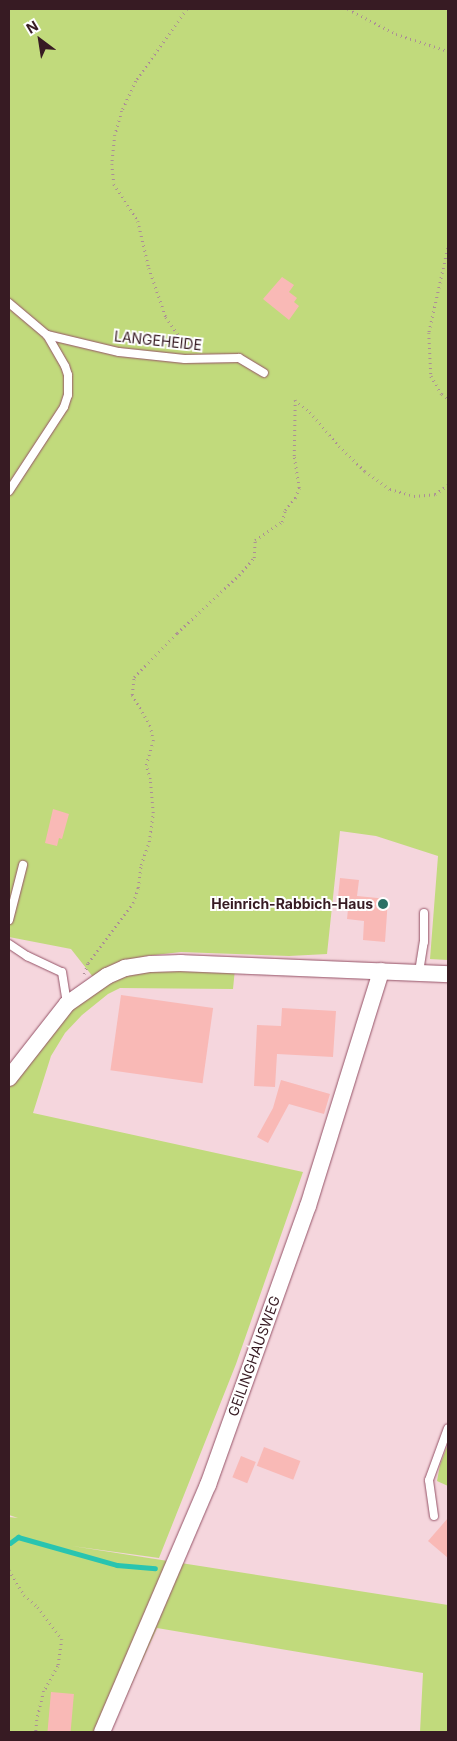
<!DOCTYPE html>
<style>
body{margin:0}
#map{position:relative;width:457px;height:1741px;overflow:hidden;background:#f5d6dd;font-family:Inter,sans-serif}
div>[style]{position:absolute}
.green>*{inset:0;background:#c1da7c}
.stream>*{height:4.5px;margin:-2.25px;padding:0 2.25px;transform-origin:2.25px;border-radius:2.25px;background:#29c4b0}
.building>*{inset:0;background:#f9b9b6;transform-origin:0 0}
.path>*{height:2.5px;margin-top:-1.25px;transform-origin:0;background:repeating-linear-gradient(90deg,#ac8e96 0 1px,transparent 0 5px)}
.roads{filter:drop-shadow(0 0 1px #955367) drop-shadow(0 0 1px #955367)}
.lane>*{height:8px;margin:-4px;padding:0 4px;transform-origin:4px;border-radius:4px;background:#fff}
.street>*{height:16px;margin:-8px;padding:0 8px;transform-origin:8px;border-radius:8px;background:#fff}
.dots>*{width:14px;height:14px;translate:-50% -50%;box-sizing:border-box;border:2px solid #fff;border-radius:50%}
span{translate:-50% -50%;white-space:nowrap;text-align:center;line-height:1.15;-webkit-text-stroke:4px #fff;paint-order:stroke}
.street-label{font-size:14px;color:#371b23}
.poi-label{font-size:14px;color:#371b23;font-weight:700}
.right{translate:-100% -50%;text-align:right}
.frame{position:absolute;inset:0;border:10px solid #371b23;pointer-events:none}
.north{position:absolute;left:15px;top:15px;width:50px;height:50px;-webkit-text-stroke:4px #fff;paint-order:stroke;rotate:329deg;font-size:14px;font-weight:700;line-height:20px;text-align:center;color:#371b23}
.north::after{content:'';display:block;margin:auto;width:18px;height:22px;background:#371b23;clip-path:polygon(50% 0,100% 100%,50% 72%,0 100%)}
</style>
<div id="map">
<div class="green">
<div style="clip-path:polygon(9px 9px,448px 9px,448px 960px,430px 959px,438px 856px,376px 836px,340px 831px,327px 954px,289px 956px,181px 952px,146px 956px,120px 964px,93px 977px,71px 949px,9px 937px)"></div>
<div style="clip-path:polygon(235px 969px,233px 989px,120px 988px,108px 994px,82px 1015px,65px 1033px,51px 1056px,33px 1113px,303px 1172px,236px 1364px,159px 1558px,72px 1546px,448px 1605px,448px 1732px,420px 1732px,423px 1673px,157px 1628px,110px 1732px,9px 1732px,9px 1517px,18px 1518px,9px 1515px,9px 1085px,70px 1007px,123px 972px)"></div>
<div style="clip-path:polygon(448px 1444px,448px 1486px,437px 1481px,440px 1465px)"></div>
</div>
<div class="stream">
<div style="left:10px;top:1543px;width:10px;rotate:-37deg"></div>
<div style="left:18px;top:1537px;width:103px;rotate:15.8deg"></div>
<div style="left:117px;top:1565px;width:38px;rotate:5deg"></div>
</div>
<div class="building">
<div style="clip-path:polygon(282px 277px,294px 285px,289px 292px,297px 298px,294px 302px,299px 306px,289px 320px,263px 299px)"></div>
<div style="clip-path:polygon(53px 809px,69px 814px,62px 839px,59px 838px,57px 846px,45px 843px)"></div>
<div style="clip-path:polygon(340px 878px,359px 880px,357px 896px,388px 899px,385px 942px,363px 940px,364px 921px,347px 919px,348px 909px,337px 907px)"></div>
<div style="left:121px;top:995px;width:93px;height:76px;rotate:8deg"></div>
<div style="clip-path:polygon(282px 1008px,336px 1011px,333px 1057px,277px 1054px,275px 1087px,254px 1086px,257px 1025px,281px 1026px)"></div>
<div style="clip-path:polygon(281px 1080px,330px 1094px,324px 1114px,289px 1104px,268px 1143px,257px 1137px,273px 1108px)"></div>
<div style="left:264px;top:1447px;width:39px;height:20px;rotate:21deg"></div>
<div style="left:241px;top:1456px;width:16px;height:23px;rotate:22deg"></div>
<div style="clip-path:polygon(448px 1518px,448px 1558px,428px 1541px)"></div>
<div style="left:51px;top:1692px;width:23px;height:40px;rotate:5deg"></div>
</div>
<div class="path">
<div style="left:187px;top:9px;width:88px;rotate:125.3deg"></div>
<div style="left:136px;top:81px;width:33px;rotate:115deg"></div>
<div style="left:122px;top:111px;width:25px;rotate:106deg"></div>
<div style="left:115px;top:135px;width:29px;rotate:96deg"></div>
<div style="left:112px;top:164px;width:20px;rotate:84deg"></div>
<div style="left:114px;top:184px;width:44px;rotate:57deg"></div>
<div style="left:138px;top:221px;width:48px;rotate:76.8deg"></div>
<div style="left:149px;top:268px;width:52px;rotate:70.9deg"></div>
<div style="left:166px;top:317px;width:38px;rotate:55deg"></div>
<div style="left:348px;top:9px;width:54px;rotate:27.5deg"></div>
<div style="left:396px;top:34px;width:55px;rotate:18.1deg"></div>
<div style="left:448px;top:248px;width:87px;rotate:102.6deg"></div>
<div style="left:429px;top:333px;width:43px;rotate:87.3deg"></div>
<div style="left:431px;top:376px;width:21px;rotate:59deg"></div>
<div style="left:442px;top:394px;width:8px;rotate:40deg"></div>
<div style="left:295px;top:400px;width:19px;rotate:39deg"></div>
<div style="left:310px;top:412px;width:45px;rotate:49.5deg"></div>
<div style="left:339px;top:446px;width:36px;rotate:44deg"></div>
<div style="left:365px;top:471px;width:31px;rotate:36deg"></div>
<div style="left:390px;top:489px;width:25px;rotate:16deg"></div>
<div style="left:414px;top:496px;width:21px;rotate:-5deg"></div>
<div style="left:435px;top:494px;width:16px;rotate:-35deg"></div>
<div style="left:84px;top:974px;width:12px;rotate:-70deg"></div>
<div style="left:88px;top:963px;width:75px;rotate:-53.1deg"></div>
<div style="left:133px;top:903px;width:16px;rotate:-72deg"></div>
<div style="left:138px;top:888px;width:23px;rotate:-83deg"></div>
<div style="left:141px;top:865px;width:24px;rotate:-71deg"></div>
<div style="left:149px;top:842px;width:29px;rotate:-82deg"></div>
<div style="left:153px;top:813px;width:34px;rotate:-95deg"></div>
<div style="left:150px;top:779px;width:15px;rotate:-106deg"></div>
<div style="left:146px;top:765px;width:25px;rotate:-74deg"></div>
<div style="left:153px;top:741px;width:15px;rotate:-101deg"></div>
<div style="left:150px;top:726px;width:36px;rotate:-120deg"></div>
<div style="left:132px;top:695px;width:18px;rotate:-84deg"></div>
<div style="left:134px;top:677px;width:62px;rotate:-45.7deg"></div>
<div style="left:177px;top:633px;width:85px;rotate:-43.1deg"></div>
<div style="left:239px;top:575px;width:23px;rotate:-49deg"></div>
<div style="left:254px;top:558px;width:18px;rotate:-87deg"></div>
<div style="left:255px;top:540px;width:32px;rotate:-34deg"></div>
<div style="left:282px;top:522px;width:12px;rotate:-76deg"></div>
<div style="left:285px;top:510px;width:16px;rotate:-50deg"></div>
<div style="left:295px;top:498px;width:11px;rotate:-68deg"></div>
<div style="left:299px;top:488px;width:32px;rotate:-99deg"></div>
<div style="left:294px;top:456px;width:56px;rotate:-89deg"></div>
<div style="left:9px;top:1570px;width:29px;rotate:59deg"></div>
<div style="left:24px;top:1595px;width:18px;rotate:41deg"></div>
<div style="left:38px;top:1607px;width:40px;rotate:53deg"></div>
<div style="left:62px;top:1639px;width:27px;rotate:98deg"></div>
<div style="left:58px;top:1666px;width:29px;rotate:119deg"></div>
<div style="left:44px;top:1691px;width:30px;rotate:104deg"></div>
<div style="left:37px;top:1720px;width:12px;rotate:95deg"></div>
</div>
<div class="roads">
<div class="lane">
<div style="left:9px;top:303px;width:50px;rotate:40.1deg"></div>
<div style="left:47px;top:335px;width:74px;rotate:13.3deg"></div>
<div style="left:119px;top:352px;width:66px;rotate:6.1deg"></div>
<div style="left:185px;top:359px;width:54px;rotate:-1.1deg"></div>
<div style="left:239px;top:358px;width:29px;rotate:31deg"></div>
<div style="left:9px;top:491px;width:100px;rotate:-56.8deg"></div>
<div style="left:64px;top:407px;width:13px;rotate:-72deg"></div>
<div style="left:68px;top:395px;width:20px;rotate:-90deg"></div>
<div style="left:68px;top:375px;width:9px;rotate:-108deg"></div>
<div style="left:65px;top:366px;width:36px;rotate:-120deg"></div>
<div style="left:9px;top:920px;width:57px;rotate:-75.7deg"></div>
<div style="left:9px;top:944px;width:22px;rotate:34deg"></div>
<div style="left:27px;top:956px;width:38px;rotate:25deg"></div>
<div style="left:62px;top:972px;width:32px;rotate:81deg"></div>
<div style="left:419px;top:972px;width:30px;rotate:-81deg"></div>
<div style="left:424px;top:942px;width:29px;rotate:-90deg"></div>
<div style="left:434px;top:1516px;width:36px;rotate:-98deg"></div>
<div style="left:429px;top:1480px;width:55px;rotate:-69.9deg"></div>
</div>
<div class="street">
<div style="left:9px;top:1078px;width:94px;rotate:-51.9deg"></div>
<div style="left:67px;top:1004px;width:49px;rotate:-35deg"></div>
<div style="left:107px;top:976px;width:20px;rotate:-24deg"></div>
<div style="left:125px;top:968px;width:26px;rotate:-9deg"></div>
<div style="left:151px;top:964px;width:30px;rotate:-2deg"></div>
<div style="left:181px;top:963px;width:267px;rotate:2.4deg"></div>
<div style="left:102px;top:1732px;width:269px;rotate:-66.8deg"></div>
<div style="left:208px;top:1485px;width:296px;rotate:-70.3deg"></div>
<div style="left:308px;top:1206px;width:246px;rotate:-72.7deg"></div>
</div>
</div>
<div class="dots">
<div style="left:383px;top:904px;background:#2b7166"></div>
</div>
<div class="street-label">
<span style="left:158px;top:341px;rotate:6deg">LANGEHEIDE</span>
<span style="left:254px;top:1356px;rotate:-70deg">GEILINGHAUSWEG</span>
</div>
<div class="poi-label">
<span class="right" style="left:373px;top:904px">Heinrich-Rabbich-Haus</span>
</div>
<div class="frame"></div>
<div class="north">N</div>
</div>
